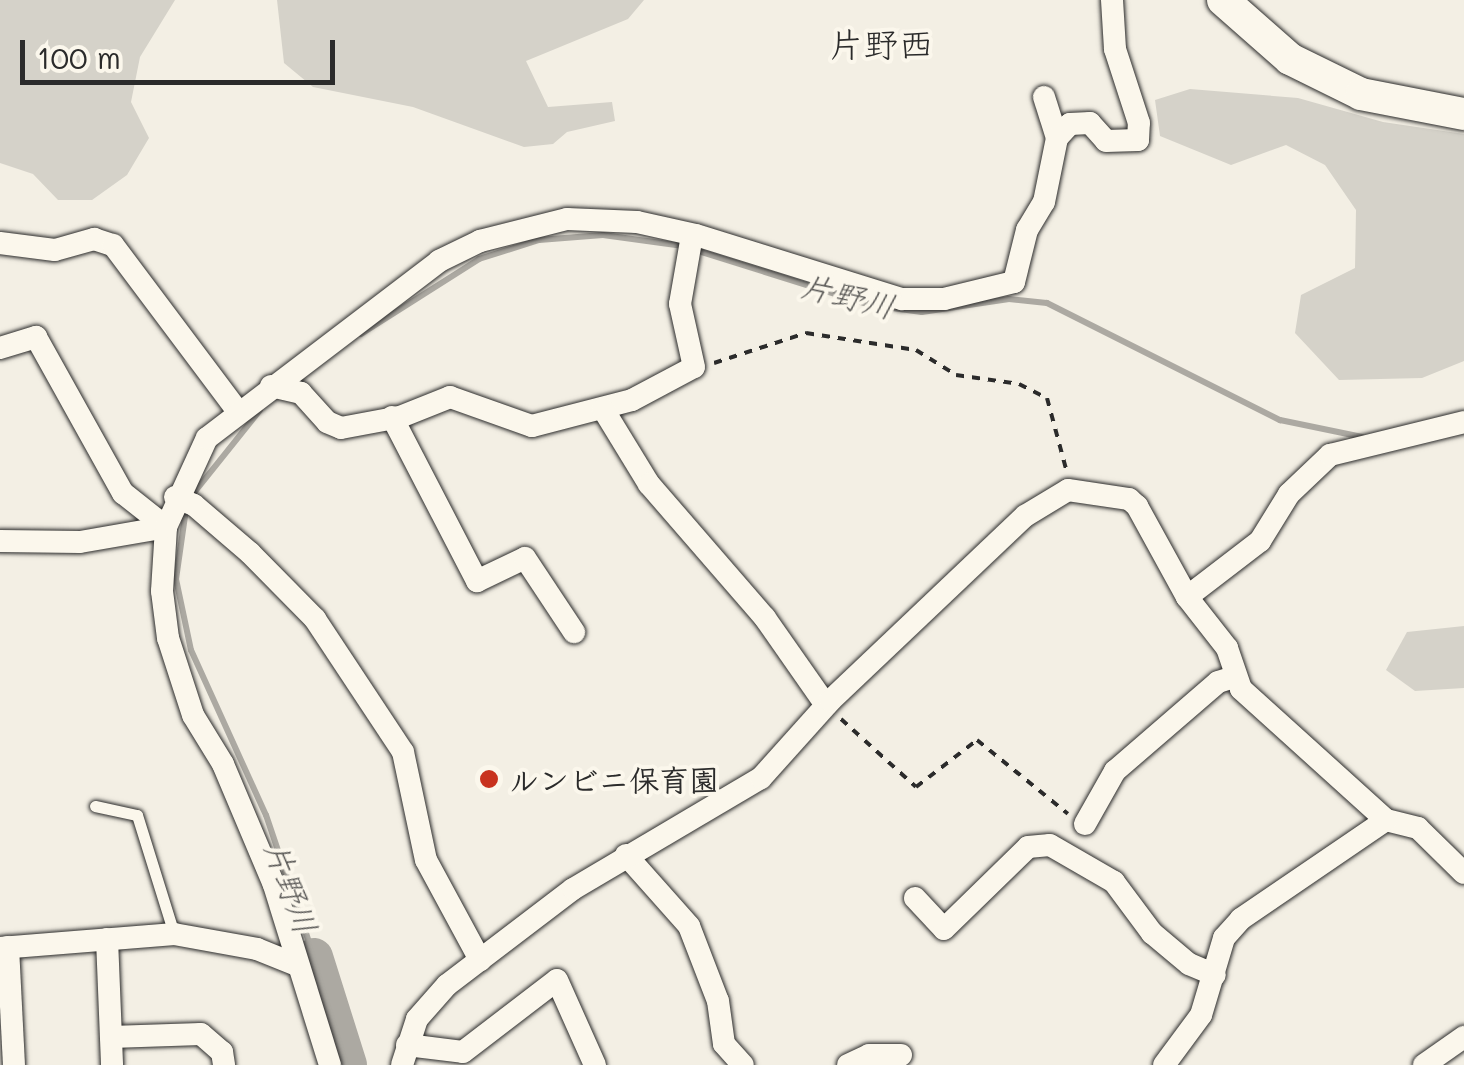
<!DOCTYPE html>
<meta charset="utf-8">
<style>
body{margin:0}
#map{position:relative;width:1464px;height:1065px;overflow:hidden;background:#f3efe4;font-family:Mali,"Klee One",sans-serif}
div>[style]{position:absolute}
.green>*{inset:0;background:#d5d2c9}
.stream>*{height:6px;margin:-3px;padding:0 3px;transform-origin:3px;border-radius:3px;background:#aca9a2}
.river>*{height:38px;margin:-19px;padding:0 19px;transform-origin:19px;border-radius:19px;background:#aca9a2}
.path>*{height:4px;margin-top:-2px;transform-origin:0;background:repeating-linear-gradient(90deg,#2b2b2b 0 8px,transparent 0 16px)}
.roads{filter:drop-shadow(0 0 2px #2b2b2b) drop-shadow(0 0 2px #2b2b2b)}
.lane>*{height:11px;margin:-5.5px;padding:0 5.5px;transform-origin:5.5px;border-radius:5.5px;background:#fbf7ec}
.street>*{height:22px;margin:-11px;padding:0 11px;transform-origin:11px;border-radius:11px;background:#fbf7ec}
.secondary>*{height:32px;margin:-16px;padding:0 16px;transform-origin:16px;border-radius:16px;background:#fbf7ec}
.dots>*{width:28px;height:28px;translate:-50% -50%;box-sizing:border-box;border:5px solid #fbf7ec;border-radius:50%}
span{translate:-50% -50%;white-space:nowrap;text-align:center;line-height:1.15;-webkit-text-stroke:8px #fbf7ec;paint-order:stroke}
.poi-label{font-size:30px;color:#2b2b2b;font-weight:700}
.left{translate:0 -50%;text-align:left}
.water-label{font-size:32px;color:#585755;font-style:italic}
.quarter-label{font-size:35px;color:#2b2b2b}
.scale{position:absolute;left:20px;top:40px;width:315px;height:45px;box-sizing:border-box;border:5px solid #2b2b2b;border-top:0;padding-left:12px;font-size:30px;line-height:35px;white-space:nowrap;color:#2b2b2b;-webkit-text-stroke:8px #fbf7ec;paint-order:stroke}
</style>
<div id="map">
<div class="green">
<div style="clip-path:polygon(0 0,175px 0,140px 57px,131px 102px,149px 138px,127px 175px,92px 200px,58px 200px,33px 174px,0 163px)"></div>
<div style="clip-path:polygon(277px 0,644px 0,628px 19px,526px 61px,548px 107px,612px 102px,615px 121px,567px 132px,553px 144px,524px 147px,413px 107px,313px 87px,284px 63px)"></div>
<div style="clip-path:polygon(1190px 89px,1298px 98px,1383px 122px,1464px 134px,1464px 361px,1422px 378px,1339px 380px,1295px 333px,1301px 295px,1355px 268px,1356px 210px,1325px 165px,1286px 145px,1231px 165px,1160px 136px,1155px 100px)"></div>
<div style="clip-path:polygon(1464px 626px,1464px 688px,1415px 691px,1386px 670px,1407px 632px)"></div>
</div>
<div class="stream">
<div style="left:695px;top:250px;width:184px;rotate:17.4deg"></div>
<div style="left:871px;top:305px;width:51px;rotate:7.8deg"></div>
<div style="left:922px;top:312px;width:88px;rotate:-8.5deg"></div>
<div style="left:1009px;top:299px;width:38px;rotate:6deg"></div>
<div style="left:1047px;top:303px;width:261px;rotate:26.7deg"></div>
<div style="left:1280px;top:420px;width:84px;rotate:11.7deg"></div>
<div style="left:361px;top:334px;width:140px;rotate:-32.4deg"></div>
<div style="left:479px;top:259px;width:63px;rotate:-17.6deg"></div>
<div style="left:539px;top:240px;width:64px;rotate:-4.5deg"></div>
<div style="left:603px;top:235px;width:81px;rotate:7.8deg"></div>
<div style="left:193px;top:494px;width:107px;rotate:-51.4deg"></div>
<div style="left:186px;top:509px;width:71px;rotate:98.1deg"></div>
<div style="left:176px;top:579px;width:73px;rotate:78.1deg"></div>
<div style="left:191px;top:650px;width:181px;rotate:65.6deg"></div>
<div style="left:266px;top:815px;width:150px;rotate:71.3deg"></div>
</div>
<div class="river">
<div style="left:314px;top:957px;width:113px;rotate:72.5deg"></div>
</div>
<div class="path">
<div style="left:714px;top:363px;width:97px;rotate:-18.1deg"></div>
<div style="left:806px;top:333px;width:111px;rotate:8.8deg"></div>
<div style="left:916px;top:350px;width:47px;rotate:32deg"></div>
<div style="left:956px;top:375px;width:64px;rotate:8.1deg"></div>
<div style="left:1019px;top:384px;width:31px;rotate:27deg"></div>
<div style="left:1047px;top:398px;width:73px;rotate:75deg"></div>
<div style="left:841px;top:719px;width:101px;rotate:42.2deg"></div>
<div style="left:916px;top:787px;width:77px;rotate:-37.6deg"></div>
<div style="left:977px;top:740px;width:117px;rotate:39.1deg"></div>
</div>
<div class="roads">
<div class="lane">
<div style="left:95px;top:806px;width:43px;rotate:12.1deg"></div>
<div style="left:137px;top:815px;width:125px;rotate:72.7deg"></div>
</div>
<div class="street">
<div style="left:1044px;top:97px;width:43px;rotate:72.4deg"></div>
<div style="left:0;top:243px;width:55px;rotate:7.3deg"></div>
<div style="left:55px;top:250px;width:41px;rotate:-15.8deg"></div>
<div style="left:94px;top:239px;width:20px;rotate:18deg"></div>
<div style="left:113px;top:245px;width:206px;rotate:53.1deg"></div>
<div style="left:0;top:348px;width:38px;rotate:-17deg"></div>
<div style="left:36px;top:337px;width:179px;rotate:60.9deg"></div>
<div style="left:123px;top:493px;width:55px;rotate:38.3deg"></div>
<div style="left:271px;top:386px;width:31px;rotate:13deg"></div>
<div style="left:301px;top:393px;width:39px;rotate:48deg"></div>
<div style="left:327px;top:422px;width:15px;rotate:23deg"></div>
<div style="left:341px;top:428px;width:60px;rotate:-10.6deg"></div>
<div style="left:400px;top:417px;width:54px;rotate:-21.8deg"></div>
<div style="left:450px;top:397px;width:87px;rotate:19.5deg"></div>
<div style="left:532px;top:426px;width:103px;rotate:-14.6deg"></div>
<div style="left:632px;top:400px;width:70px;rotate:-28deg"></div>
<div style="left:694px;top:367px;width:65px;rotate:-102.5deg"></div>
<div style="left:680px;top:304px;width:70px;rotate:-80.1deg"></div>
<div style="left:603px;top:409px;width:88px;rotate:58.5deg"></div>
<div style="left:649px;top:484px;width:177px;rotate:49.1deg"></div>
<div style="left:765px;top:618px;width:106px;rotate:55deg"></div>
<div style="left:392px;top:417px;width:185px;rotate:62.6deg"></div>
<div style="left:477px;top:581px;width:53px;rotate:-25.6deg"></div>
<div style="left:525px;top:558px;width:89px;rotate:56.5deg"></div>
<div style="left:175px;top:497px;width:21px;rotate:23deg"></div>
<div style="left:194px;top:505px;width:74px;rotate:40.6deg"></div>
<div style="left:250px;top:553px;width:93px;rotate:45.4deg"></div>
<div style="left:315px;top:619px;width:159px;rotate:56.5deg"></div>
<div style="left:403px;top:752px;width:110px;rotate:78deg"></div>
<div style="left:426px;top:860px;width:114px;rotate:61.6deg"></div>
<div style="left:0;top:541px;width:80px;rotate:0.7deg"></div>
<div style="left:80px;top:542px;width:87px;rotate:-9.9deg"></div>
<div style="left:1187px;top:597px;width:92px;rotate:-37.5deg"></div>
<div style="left:1260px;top:541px;width:55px;rotate:-58.3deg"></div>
<div style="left:1289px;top:494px;width:57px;rotate:-43.6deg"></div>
<div style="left:1330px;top:455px;width:138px;rotate:-13.8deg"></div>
<div style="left:1386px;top:820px;width:33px;rotate:14deg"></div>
<div style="left:1418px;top:828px;width:64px;rotate:44.4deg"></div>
<div style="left:1085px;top:824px;width:61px;rotate:-60.5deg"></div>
<div style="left:1115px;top:771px;width:136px;rotate:-40.8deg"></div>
<div style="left:1218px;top:682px;width:17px;rotate:-17deg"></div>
<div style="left:626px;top:855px;width:95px;rotate:48.4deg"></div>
<div style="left:689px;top:926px;width:80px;rotate:68.9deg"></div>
<div style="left:718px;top:1001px;width:43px;rotate:82.1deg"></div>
<div style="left:724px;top:1044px;width:28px;rotate:48deg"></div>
<div style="left:915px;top:898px;width:42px;rotate:46.9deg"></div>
<div style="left:944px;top:929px;width:117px;rotate:-44.3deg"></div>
<div style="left:1028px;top:847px;width:22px;rotate:-5deg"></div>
<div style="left:1050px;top:845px;width:74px;rotate:30deg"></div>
<div style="left:1114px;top:882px;width:64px;rotate:53.3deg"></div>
<div style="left:1152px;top:933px;width:48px;rotate:40deg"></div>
<div style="left:1189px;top:964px;width:28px;rotate:23deg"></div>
<div style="left:107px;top:939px;width:126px;rotate:87.7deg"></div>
<div style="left:8px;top:947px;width:118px;rotate:87.1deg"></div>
<div style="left:0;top:948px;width:175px;rotate:-4.6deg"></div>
<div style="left:174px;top:934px;width:84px;rotate:10.2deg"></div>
<div style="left:257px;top:949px;width:45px;rotate:22deg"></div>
<div style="left:111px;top:1037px;width:90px;rotate:-1.9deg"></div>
<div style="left:201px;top:1034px;width:28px;rotate:41deg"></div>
<div style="left:222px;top:1052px;width:13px;rotate:81deg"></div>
<div style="left:407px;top:1045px;width:56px;rotate:7.1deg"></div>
<div style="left:463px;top:1052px;width:118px;rotate:-37.5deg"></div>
<div style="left:557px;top:980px;width:93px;rotate:65.9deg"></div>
<div style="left:330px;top:1065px;width:189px;rotate:-107.3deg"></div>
<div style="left:274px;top:885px;width:131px;rotate:-112.9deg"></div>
<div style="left:223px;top:764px;width:57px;rotate:-121.5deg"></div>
<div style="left:193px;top:715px;width:81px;rotate:-108deg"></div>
<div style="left:168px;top:638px;width:47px;rotate:-97.3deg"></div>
<div style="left:162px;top:591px;width:64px;rotate:-86.4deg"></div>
<div style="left:166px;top:527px;width:98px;rotate:-65.3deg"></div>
<div style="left:207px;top:438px;width:292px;rotate:-37.3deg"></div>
<div style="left:439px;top:261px;width:46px;rotate:-26deg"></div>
<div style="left:480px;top:241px;width:90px;rotate:-14.2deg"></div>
<div style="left:567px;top:219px;width:70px;rotate:2.5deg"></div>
<div style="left:637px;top:222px;width:60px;rotate:12.4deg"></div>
<div style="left:696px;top:235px;width:216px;rotate:17.3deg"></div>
<div style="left:902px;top:299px;width:42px"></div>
<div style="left:944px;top:299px;width:72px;rotate:-13.7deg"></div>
<div style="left:1014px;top:282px;width:54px;rotate:-76deg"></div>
<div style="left:1027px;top:230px;width:33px;rotate:-59deg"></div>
<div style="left:1044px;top:202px;width:65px;rotate:-78.5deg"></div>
<div style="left:1057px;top:138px;width:19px;rotate:-47deg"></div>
<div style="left:1070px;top:124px;width:20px;rotate:-3deg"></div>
<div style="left:1090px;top:123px;width:24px;rotate:48deg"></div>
<div style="left:1106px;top:141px;width:32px;rotate:-2deg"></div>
<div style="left:1138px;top:140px;width:17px;rotate:-87deg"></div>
<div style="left:1139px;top:123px;width:78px;rotate:-108deg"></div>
<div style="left:1115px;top:49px;width:49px;rotate:-93.5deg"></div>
<div style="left:402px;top:1065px;width:48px;rotate:-71.9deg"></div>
<div style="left:417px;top:1019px;width:45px;rotate:-48.6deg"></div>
<div style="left:447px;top:985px;width:158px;rotate:-37.3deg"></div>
<div style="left:573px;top:889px;width:218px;rotate:-30.6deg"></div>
<div style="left:761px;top:778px;width:103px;rotate:-48.1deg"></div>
<div style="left:830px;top:701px;width:269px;rotate:-43.5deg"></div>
<div style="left:1025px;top:516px;width:50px;rotate:-31.2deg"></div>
<div style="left:1068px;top:490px;width:62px;rotate:8.4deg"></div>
<div style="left:1129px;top:499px;width:11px;rotate:41deg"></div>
<div style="left:1137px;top:506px;width:104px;rotate:61.2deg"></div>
<div style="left:1187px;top:597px;width:65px;rotate:51.9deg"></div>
<div style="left:1227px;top:648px;width:43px;rotate:71.1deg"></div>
<div style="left:1241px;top:689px;width:195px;rotate:42.1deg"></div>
<div style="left:1386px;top:820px;width:176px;rotate:145.7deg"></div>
<div style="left:1241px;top:919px;width:25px;rotate:132deg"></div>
<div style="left:1224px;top:938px;width:80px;rotate:106.6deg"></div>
<div style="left:1201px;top:1015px;width:62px;rotate:126.5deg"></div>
<div style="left:848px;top:1065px;width:23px;rotate:-25deg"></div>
<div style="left:869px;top:1055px;width:32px"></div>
<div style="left:1424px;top:1065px;width:49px;rotate:-35deg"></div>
</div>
<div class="secondary">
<div style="left:1223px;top:0;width:89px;rotate:41.4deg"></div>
<div style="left:1290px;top:59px;width:79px;rotate:26.2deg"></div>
<div style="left:1361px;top:94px;width:105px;rotate:11deg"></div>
</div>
</div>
<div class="dots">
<div style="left:489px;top:779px;background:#c8321e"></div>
</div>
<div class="poi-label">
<span class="left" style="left:509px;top:779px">ルンビニ保育園</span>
</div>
<div class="water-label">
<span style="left:848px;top:295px;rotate:14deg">片野川</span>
<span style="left:292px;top:887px;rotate:70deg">片野川</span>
</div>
<div class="quarter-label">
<span style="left:881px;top:43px">片野西</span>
</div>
<div class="scale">100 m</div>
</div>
